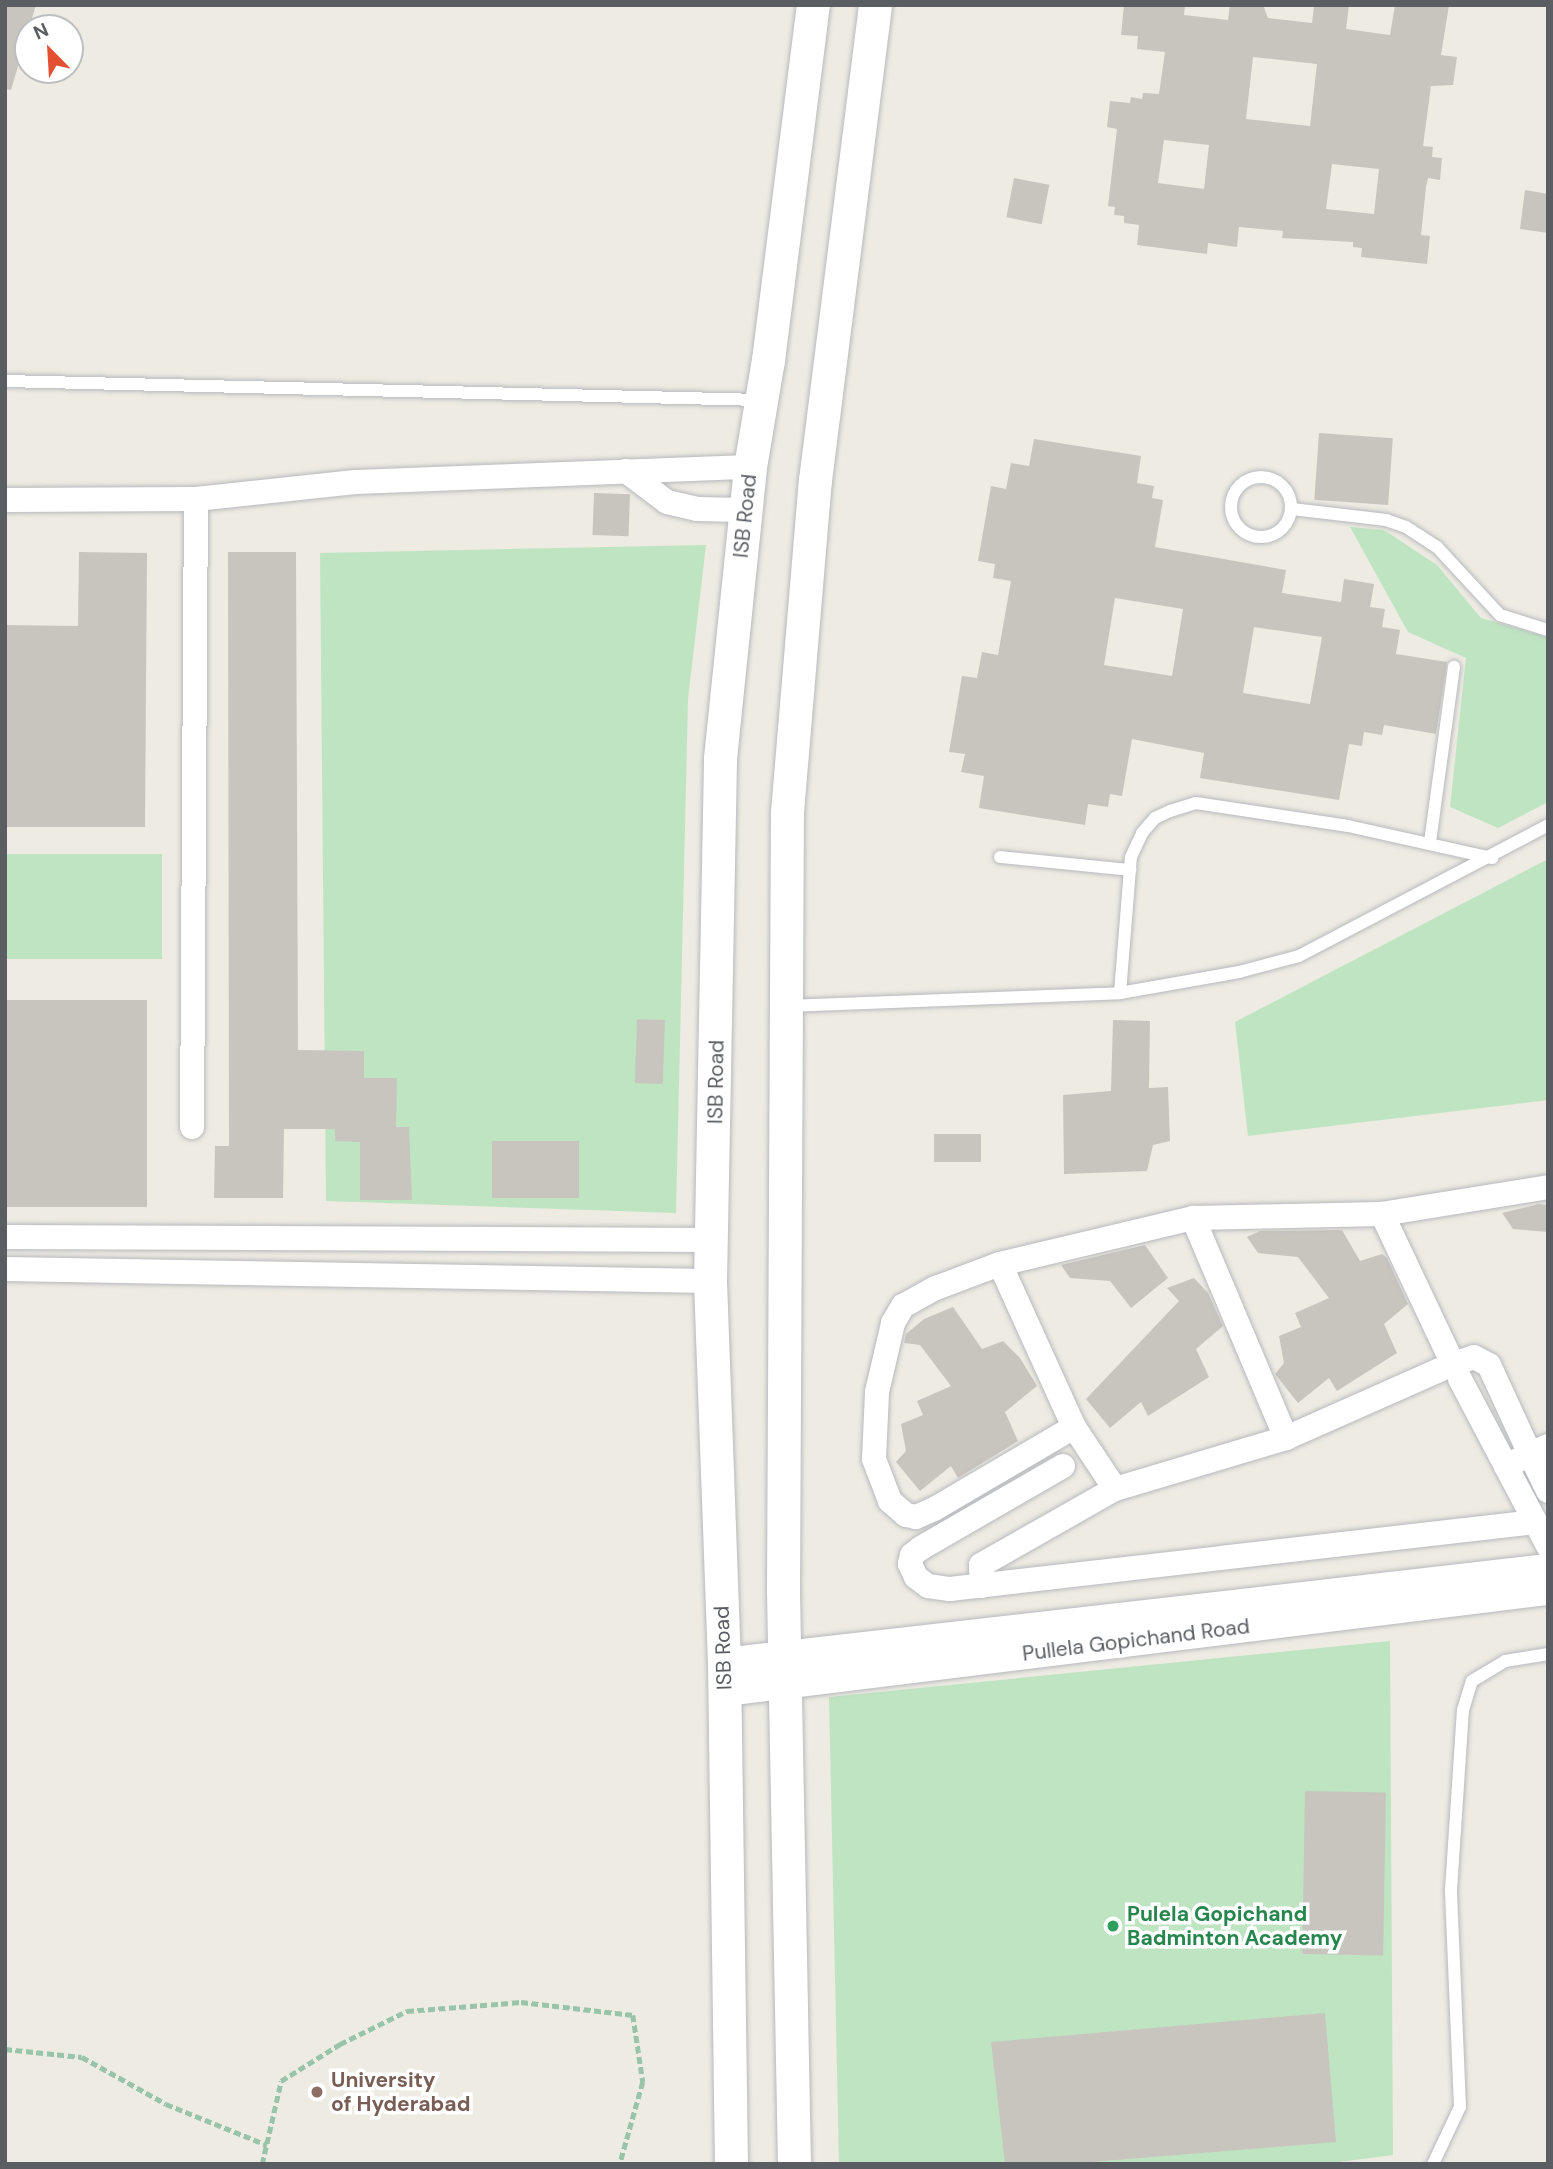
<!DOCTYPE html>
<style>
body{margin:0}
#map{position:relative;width:1553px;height:2169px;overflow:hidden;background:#edebe2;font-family:"DM Sans",sans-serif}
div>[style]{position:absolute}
.green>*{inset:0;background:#bfe4c2;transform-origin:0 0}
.building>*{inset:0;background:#c8c5bf;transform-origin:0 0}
.path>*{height:4.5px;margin-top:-2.25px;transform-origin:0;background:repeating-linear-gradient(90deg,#98c4a9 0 7px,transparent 0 10.5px)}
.roads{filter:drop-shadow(0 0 2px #b7b9be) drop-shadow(0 0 2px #b7b9be)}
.service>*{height:12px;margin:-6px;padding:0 6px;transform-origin:6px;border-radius:6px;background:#fff}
.service>.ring{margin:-6px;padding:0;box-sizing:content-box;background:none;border:12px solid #fff;border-radius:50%}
.minor>*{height:24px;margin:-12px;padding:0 12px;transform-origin:12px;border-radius:12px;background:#fff}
.tertiary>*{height:30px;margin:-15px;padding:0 15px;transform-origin:15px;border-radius:15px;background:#fff}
.secondary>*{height:33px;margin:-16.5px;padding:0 16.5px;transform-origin:16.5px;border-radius:16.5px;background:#fff}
.dots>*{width:19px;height:19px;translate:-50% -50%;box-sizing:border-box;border:4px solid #fff;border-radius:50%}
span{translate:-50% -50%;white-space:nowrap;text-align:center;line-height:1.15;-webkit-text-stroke:7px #fff;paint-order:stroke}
.street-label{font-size:21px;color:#5a5d62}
.leisure-label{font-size:21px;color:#27864d;font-weight:700}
.left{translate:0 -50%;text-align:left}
.education-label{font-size:21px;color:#785e54;font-weight:700}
.frame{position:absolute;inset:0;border:7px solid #5a5d62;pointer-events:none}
.north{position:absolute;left:14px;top:14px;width:70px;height:70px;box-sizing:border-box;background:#fff;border:2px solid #bdbec0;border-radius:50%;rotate:336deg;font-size:19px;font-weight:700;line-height:28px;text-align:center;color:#5a5d62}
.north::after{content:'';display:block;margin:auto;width:24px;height:32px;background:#e35032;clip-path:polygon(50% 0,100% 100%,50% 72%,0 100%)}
</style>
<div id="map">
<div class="green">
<div style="clip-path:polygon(1350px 527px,1384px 530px,1437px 565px,1481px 618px,1548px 637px,1548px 802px,1498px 828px,1450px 807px,1466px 658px,1408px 632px)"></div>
<div style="clip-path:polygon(706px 545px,688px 699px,676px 1213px,326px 1201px,320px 553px)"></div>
<div style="left:5px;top:854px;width:157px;height:105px"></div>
<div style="clip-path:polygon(1548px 859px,1548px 1100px,1248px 1136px,1235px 1022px)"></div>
<div style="clip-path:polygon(1390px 1641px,1393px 2155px,1324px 2164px,839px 2164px,829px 1697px)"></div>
</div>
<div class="building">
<div style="clip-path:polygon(5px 5px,36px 5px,11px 90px,5px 89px)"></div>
<div style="clip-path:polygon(evenodd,1124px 5px,1185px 5px,1184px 15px,1228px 20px,1230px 5px,1263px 5px,1268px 18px,1312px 23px,1314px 5px,1349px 5px,1346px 29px,1390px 35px,1395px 5px,1449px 5px,1441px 55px,1457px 57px,1453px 85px,1431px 86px,1423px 146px,1433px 147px,1432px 157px,1442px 158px,1440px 180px,1428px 178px,1426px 187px,1421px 235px,1430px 236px,1427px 264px,1361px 257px,1362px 248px,1353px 247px,1353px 242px,1282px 238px,1283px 231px,1239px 227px,1237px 247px,1208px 243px,1207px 254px,1137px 245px,1139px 225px,1124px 223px,1124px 216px,1114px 215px,1115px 207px,1108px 206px,1117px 129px,1107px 127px,1110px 101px,1130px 103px,1131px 97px,1142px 99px,1143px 93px,1159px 94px,1165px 52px,1137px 49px,1138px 36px,1121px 35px,1124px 5px,1253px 57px,1317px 64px,1310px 126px,1246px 119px,1253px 57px,1124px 5px,1164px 140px,1209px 145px,1204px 189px,1158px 183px,1164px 140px,1124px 5px,1332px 164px,1379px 169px,1374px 214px,1326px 209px,1332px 164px)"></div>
<div style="left:1014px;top:178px;width:36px;height:40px;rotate:11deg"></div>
<div style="clip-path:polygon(1525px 190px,1548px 194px,1548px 233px,1520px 229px)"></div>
<div style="left:1319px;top:433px;width:74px;height:67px;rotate:4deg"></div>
<div style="clip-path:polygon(evenodd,1034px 439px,1141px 456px,1137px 483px,1154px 486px,1152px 498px,1163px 500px,1155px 547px,1286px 570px,1282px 593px,1341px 602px,1344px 579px,1374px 584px,1370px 607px,1385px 609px,1382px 627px,1400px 630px,1396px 654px,1447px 662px,1436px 734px,1384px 725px,1382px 735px,1364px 732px,1362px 746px,1349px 744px,1339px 800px,1200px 778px,1204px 753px,1132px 739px,1122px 796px,1110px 794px,1108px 807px,1088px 804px,1085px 825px,979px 808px,984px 776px,961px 772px,965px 754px,949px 752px,962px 676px,977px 678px,982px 652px,998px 655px,1011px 581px,993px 578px,995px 564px,978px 561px,991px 486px,1006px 489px,1011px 463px,1029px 466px,1034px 439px,1115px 598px,1183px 609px,1172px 676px,1104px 665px,1115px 598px,1034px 439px,1254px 627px,1322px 637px,1310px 704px,1243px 693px,1254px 627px)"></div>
<div style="left:594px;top:493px;width:36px;height:42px;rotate:2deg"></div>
<div style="clip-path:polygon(79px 552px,147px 553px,145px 827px,5px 827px,5px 625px,78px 626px)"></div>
<div style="clip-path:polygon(228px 552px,296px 552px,298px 1050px,364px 1051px,364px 1078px,397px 1078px,396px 1127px,409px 1127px,412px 1200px,360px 1200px,360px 1142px,335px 1141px,335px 1129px,284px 1129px,283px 1198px,214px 1198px,215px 1146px,229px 1146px)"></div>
<div style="left:147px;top:1000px;width:207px;height:142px;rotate:90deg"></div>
<div style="left:637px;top:1019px;width:28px;height:64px;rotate:2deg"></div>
<div style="clip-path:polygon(1113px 1020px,1150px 1021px,1149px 1088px,1168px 1087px,1170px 1141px,1153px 1145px,1147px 1171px,1064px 1174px,1063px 1095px,1111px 1091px)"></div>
<div style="left:981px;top:1134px;width:28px;height:47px;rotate:90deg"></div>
<div style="left:579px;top:1141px;width:57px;height:87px;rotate:90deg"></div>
<div style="clip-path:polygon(1539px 1204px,1548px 1205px,1548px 1232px,1513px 1229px,1502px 1213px)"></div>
<div style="clip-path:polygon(1342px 1230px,1360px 1261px,1382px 1254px,1387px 1258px,1408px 1304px,1384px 1324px,1397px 1353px,1337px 1391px,1329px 1378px,1298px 1403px,1275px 1374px,1284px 1363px,1279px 1336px,1301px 1327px,1295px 1313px,1329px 1298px,1298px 1257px,1258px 1253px,1247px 1237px,1260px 1231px)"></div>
<div style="clip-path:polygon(1145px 1245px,1168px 1278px,1131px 1308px,1110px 1281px,1070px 1278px,1061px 1265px)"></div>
<div style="clip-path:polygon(1194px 1278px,1208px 1293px,1223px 1326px,1196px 1349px,1209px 1377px,1148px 1416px,1141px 1402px,1110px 1428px,1086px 1399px,1179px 1301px,1167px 1288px)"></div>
<div style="clip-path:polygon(953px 1307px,982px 1349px,1003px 1341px,1020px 1358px,1037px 1386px,1005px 1412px,1018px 1441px,958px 1478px,951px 1466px,920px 1491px,896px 1462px,906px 1451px,901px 1424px,923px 1415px,917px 1401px,951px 1386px,920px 1345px,904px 1343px,906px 1334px,924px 1319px)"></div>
<div style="left:1305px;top:1791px;width:81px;height:163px;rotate:1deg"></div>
<div style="clip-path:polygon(1325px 2013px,1336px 2142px,1067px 2164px,1005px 2164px,991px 2042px)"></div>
</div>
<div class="path">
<div style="left:5px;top:2049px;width:77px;rotate:5.9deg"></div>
<div style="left:82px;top:2057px;width:96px;rotate:29.2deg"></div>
<div style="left:166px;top:2104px;width:109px;rotate:22.1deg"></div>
<div style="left:262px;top:2164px;width:85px;rotate:-77.1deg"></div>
<div style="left:281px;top:2081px;width:70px;rotate:-32.1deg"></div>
<div style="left:340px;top:2044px;width:75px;rotate:-26.2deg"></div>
<div style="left:407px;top:2011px;width:114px;rotate:-4.5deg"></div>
<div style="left:521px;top:2002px;width:113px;rotate:6.6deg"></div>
<div style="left:633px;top:2015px;width:68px;rotate:81.5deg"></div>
<div style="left:643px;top:2082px;width:85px;rotate:105.7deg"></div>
</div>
<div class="roads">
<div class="service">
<div style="left:5px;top:381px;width:756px;rotate:1.44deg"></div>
<div class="ring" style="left:1231px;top:477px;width:48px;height:48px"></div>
<div style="left:1292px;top:509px;width:95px;rotate:6.7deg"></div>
<div style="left:1386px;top:520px;width:21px;rotate:19deg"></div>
<div style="left:1406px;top:527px;width:37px;rotate:33deg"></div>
<div style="left:1437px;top:547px;width:93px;rotate:47.2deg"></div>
<div style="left:1500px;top:615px;width:50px;rotate:17.4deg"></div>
<div style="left:1430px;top:842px;width:177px;rotate:-82.2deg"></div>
<div style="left:1000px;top:857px;width:131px;rotate:5.7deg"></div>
<div style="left:1120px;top:993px;width:136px;rotate:-85.4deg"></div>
<div style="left:1131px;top:857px;width:26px;rotate:-65deg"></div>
<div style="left:1142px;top:833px;width:20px;rotate:-49deg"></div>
<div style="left:1155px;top:818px;width:17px;rotate:-25deg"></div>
<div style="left:1170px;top:811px;width:27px;rotate:-17deg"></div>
<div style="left:1196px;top:803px;width:154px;rotate:8.6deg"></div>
<div style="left:1348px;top:826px;width:148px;rotate:12.5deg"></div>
<div style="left:787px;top:1006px;width:333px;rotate:-2.2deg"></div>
<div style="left:1120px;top:993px;width:121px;rotate:-10deg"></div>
<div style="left:1239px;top:972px;width:62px;rotate:-14.9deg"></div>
<div style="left:1299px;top:956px;width:281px;rotate:-27.7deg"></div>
<div style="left:1433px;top:2164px;width:63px;rotate:-64.7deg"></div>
<div style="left:1460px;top:2107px;width:217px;rotate:-92.4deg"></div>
<div style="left:1451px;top:1890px;width:180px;rotate:-86.2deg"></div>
<div style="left:1463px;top:1710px;width:30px;rotate:-73deg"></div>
<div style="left:1472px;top:1681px;width:39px;rotate:-31deg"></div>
<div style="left:1505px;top:1661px;width:44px;rotate:-9.2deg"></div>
</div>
<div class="minor">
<div style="left:626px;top:471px;width:51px;rotate:37.1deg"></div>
<div style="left:667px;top:502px;width:31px;rotate:13deg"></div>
<div style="left:697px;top:509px;width:48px;rotate:1.2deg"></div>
<div style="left:5px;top:500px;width:191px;rotate:-0.3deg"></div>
<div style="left:196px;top:499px;width:160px;rotate:-6.1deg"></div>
<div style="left:355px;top:482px;width:395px;rotate:-2.2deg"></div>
<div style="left:192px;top:1127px;width:628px;rotate:-89.64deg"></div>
<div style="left:5px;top:1237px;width:709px;rotate:0.24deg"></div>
<div style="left:1000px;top:1264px;width:179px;rotate:65.6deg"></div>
<div style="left:1074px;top:1427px;width:162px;rotate:149.6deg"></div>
<div style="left:934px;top:1509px;width:20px;rotate:156deg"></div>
<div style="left:916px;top:1517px;width:10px;rotate:-169deg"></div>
<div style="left:906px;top:1515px;width:21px;rotate:-139deg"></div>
<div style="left:890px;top:1501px;width:45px;rotate:-110.9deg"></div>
<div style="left:874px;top:1459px;width:67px;rotate:-87.4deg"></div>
<div style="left:877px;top:1392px;width:71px;rotate:-76.9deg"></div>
<div style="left:893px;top:1323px;width:20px;rotate:-60deg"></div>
<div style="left:903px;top:1306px;width:38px;rotate:-29deg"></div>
<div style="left:936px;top:1288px;width:68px;rotate:-20.6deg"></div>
<div style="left:1000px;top:1264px;width:198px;rotate:-13.4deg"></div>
<div style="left:1193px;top:1218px;width:189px;rotate:-1.2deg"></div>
<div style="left:1382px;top:1214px;width:168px;rotate:-9.2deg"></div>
<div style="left:5px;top:1269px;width:705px;rotate:0.98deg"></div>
<div style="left:1453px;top:1364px;width:22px;rotate:-18deg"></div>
<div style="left:1474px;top:1357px;width:17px;rotate:28deg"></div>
<div style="left:1489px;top:1365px;width:98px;rotate:65.3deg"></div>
<div style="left:1530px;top:1454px;width:27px;rotate:153deg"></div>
<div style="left:1460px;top:1379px;width:189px;rotate:62.2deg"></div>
<div style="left:1074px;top:1427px;width:74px;rotate:56.5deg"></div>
<div style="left:1115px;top:1489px;width:178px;rotate:-16.6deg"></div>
<div style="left:1286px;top:1438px;width:239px;rotate:-112.9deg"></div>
<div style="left:1286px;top:1438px;width:183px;rotate:-23.9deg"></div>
<div style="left:1453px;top:1364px;width:166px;rotate:-115.3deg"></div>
<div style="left:1548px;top:1446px;width:20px;rotate:156deg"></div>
<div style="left:1530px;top:1454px;width:41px;rotate:64.1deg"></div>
<div style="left:1063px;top:1466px;width:164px;rotate:150deg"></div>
<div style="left:921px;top:1548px;width:11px;rotate:142deg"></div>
<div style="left:912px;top:1555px;width:9px;rotate:103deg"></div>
<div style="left:910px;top:1564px;width:14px;rotate:65deg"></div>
<div style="left:916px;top:1577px;width:15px;rotate:37deg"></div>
<div style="left:928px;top:1586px;width:22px;rotate:8deg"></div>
<div style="left:950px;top:1589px;width:589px;rotate:-6.53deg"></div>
<div style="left:982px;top:1586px;width:21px;rotate:-93deg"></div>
<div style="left:981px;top:1565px;width:154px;rotate:-29.6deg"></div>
</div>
<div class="tertiary">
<div style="left:724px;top:1663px;width:829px;rotate:-6.51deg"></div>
<div style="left:725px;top:1691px;width:829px;rotate:-7deg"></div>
</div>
<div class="secondary">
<div style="left:731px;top:2164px;width:501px;rotate:-90.8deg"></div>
<div style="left:724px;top:1663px;width:382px;rotate:-92.1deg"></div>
<div style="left:710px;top:1281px;width:523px;rotate:-88.9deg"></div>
<div style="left:720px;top:758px;width:293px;rotate:-84.1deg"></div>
<div style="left:750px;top:467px;width:109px;rotate:-80.5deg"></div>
<div style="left:768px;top:360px;width:358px;rotate:-82.8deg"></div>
<div style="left:794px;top:2164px;width:573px;rotate:-91.1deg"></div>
<div style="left:783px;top:1591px;width:779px;rotate:-89.71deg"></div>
<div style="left:787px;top:812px;width:333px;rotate:-85.2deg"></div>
<div style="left:815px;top:480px;width:479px;rotate:-82.8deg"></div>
</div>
</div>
<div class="dots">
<div style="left:1113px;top:1926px;background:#2e9e5b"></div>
<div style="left:317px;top:2092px;background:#8d6e63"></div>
</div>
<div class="street-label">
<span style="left:745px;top:516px;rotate:-84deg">ISB Road</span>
<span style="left:716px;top:1082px;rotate:-89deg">ISB Road</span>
<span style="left:1136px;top:1640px;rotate:-7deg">Pullela Gopichand Road</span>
<span style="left:723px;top:1648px;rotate:-92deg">ISB Road</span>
</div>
<div class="leisure-label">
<span class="left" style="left:1127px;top:1926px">Pulela Gopichand<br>Badminton Academy</span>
</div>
<div class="education-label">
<span class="left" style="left:331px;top:2092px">University<br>of Hyderabad</span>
</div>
<div class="frame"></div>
<div class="north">N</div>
</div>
